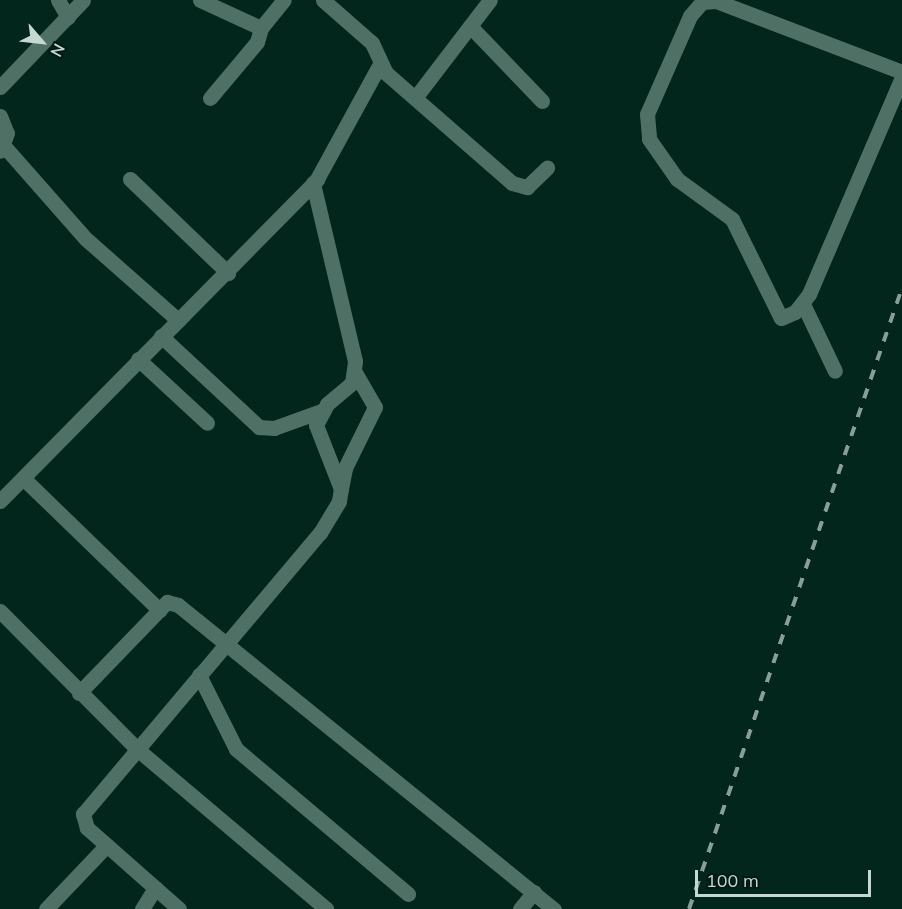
<!DOCTYPE html>
<style>
body{margin:0}
#map{position:relative;width:902px;height:909px;overflow:hidden;background:#02251c;font-family:Mulish,sans-serif}
div>[style]{position:absolute}
.minor>*{height:15px;margin:-7.5px;padding:0 7.5px;transform-origin:7.5px;border-radius:7.5px;background:#4f7165}
.rail>*{height:4px;margin-top:-2px;transform-origin:0;background:repeating-linear-gradient(90deg,#879f98 0 10px,transparent 0 20px)}
span{translate:-50% -50%;white-space:nowrap;text-align:center;line-height:1.15;-webkit-text-stroke:4.5px #021a13;paint-order:stroke}
.north{position:absolute;left:12px;top:12px;width:60px;height:60px;-webkit-text-stroke:4px #021a13;paint-order:stroke;rotate:118deg;font-size:16px;font-weight:700;line-height:24px;text-align:center;color:#c4d7d0}
.north::after{content:'';display:block;margin:auto;width:21px;height:27px;background:#c4d7d0;clip-path:polygon(50% 0,100% 100%,50% 72%,0 100%)}
.scale{position:absolute;left:695px;top:870px;width:176px;height:27px;box-sizing:border-box;border:3px solid #c4d7d0;border-top:0;padding-left:8px;font-size:18px;line-height:21px;white-space:nowrap;color:#c4d7d0;-webkit-text-stroke:4px #021a13;paint-order:stroke}
</style>
<div id="map">
<div class="minor">
<div style="left:58px;top:0;width:20px;rotate:60deg"></div>
<div style="left:200px;top:0;width:67px;rotate:24.7deg"></div>
<div style="left:261px;top:28px;width:36px;rotate:-51deg"></div>
<div style="left:323px;top:0;width:65px;rotate:41.3deg"></div>
<div style="left:372px;top:43px;width:33px;rotate:65deg"></div>
<div style="left:386px;top:73px;width:167px;rotate:41.1deg"></div>
<div style="left:512px;top:183px;width:16px;rotate:15deg"></div>
<div style="left:527px;top:187px;width:28px;rotate:-44deg"></div>
<div style="left:470px;top:26px;width:104px;rotate:46.2deg"></div>
<div style="left:902px;top:72px;width:199px;rotate:-159.1deg"></div>
<div style="left:716px;top:1px;width:14px;rotate:176deg"></div>
<div style="left:702px;top:2px;width:18px;rotate:131deg"></div>
<div style="left:690px;top:16px;width:107px;rotate:113.7deg"></div>
<div style="left:647px;top:114px;width:25px;rotate:85deg"></div>
<div style="left:649px;top:139px;width:49px;rotate:55deg"></div>
<div style="left:677px;top:179px;width:68px;rotate:36deg"></div>
<div style="left:732px;top:219px;width:110px;rotate:63.7deg"></div>
<div style="left:781px;top:318px;width:15px;rotate:-23deg"></div>
<div style="left:795px;top:312px;width:23px;rotate:-52deg"></div>
<div style="left:809px;top:294px;width:236px;rotate:-66.8deg"></div>
<div style="left:0;top:87px;width:120px;rotate:-46.3deg"></div>
<div style="left:210px;top:98px;width:73px;rotate:-50deg"></div>
<div style="left:257px;top:42px;width:15px;rotate:-74deg"></div>
<div style="left:415px;top:98px;width:123px;rotate:-52.6deg"></div>
<div style="left:0;top:116px;width:18px;rotate:68deg"></div>
<div style="left:7px;top:133px;width:19px;rotate:111deg"></div>
<div style="left:3px;top:145px;width:125px;rotate:48.6deg"></div>
<div style="left:86px;top:239px;width:123px;rotate:41.4deg"></div>
<div style="left:130px;top:179px;width:136px;rotate:43.8deg"></div>
<div style="left:803px;top:304px;width:74px;rotate:64.5deg"></div>
<div style="left:161px;top:336px;width:134px;rotate:42.9deg"></div>
<div style="left:259px;top:427px;width:15px;rotate:4deg"></div>
<div style="left:274px;top:428px;width:50px;rotate:-19.9deg"></div>
<div style="left:138px;top:359px;width:94px;rotate:42.8deg"></div>
<div style="left:23px;top:478px;width:190px;rotate:44.1deg"></div>
<div style="left:341px;top:489px;width:21px;rotate:-79deg"></div>
<div style="left:345px;top:468px;width:68px;rotate:-63.8deg"></div>
<div style="left:375px;top:407px;width:39px;rotate:-120deg"></div>
<div style="left:0;top:501px;width:452px;rotate:-45.4deg"></div>
<div style="left:317px;top:179px;width:131px;rotate:-61.3deg"></div>
<div style="left:0;top:611px;width:194px;rotate:45.2deg"></div>
<div style="left:137px;top:749px;width:248px;rotate:40.2deg"></div>
<div style="left:199px;top:675px;width:83px;rotate:63.4deg"></div>
<div style="left:236px;top:749px;width:225px;rotate:40.1deg"></div>
<div style="left:79px;top:693px;width:127px;rotate:-46deg"></div>
<div style="left:167px;top:602px;width:11px;rotate:15deg"></div>
<div style="left:178px;top:605px;width:484px;rotate:39deg"></div>
<div style="left:46px;top:909px;width:88px;rotate:-46.4deg"></div>
<div style="left:142px;top:909px;width:25px;rotate:-58deg"></div>
<div style="left:179px;top:909px;width:123px;rotate:-138.6deg"></div>
<div style="left:87px;top:828px;width:15px;rotate:-106deg"></div>
<div style="left:83px;top:814px;width:368px;rotate:-49.9deg"></div>
<div style="left:320px;top:533px;width:37px;rotate:-59deg"></div>
<div style="left:339px;top:501px;width:12px;rotate:-81deg"></div>
<div style="left:341px;top:489px;width:69px;rotate:-111.3deg"></div>
<div style="left:316px;top:425px;width:24px;rotate:-62deg"></div>
<div style="left:327px;top:404px;width:33px;rotate:-40deg"></div>
<div style="left:352px;top:383px;width:22px;rotate:-82deg"></div>
<div style="left:355px;top:361px;width:183px;rotate:-103.3deg"></div>
<div style="left:520px;top:909px;width:22px;rotate:-51deg"></div>
</div>
<div class="rail">
<div style="left:689px;top:909px;width:657px;rotate:-71.07deg"></div>
</div>
<div class="north">N</div>
<div class="scale">100 m</div>
</div>
